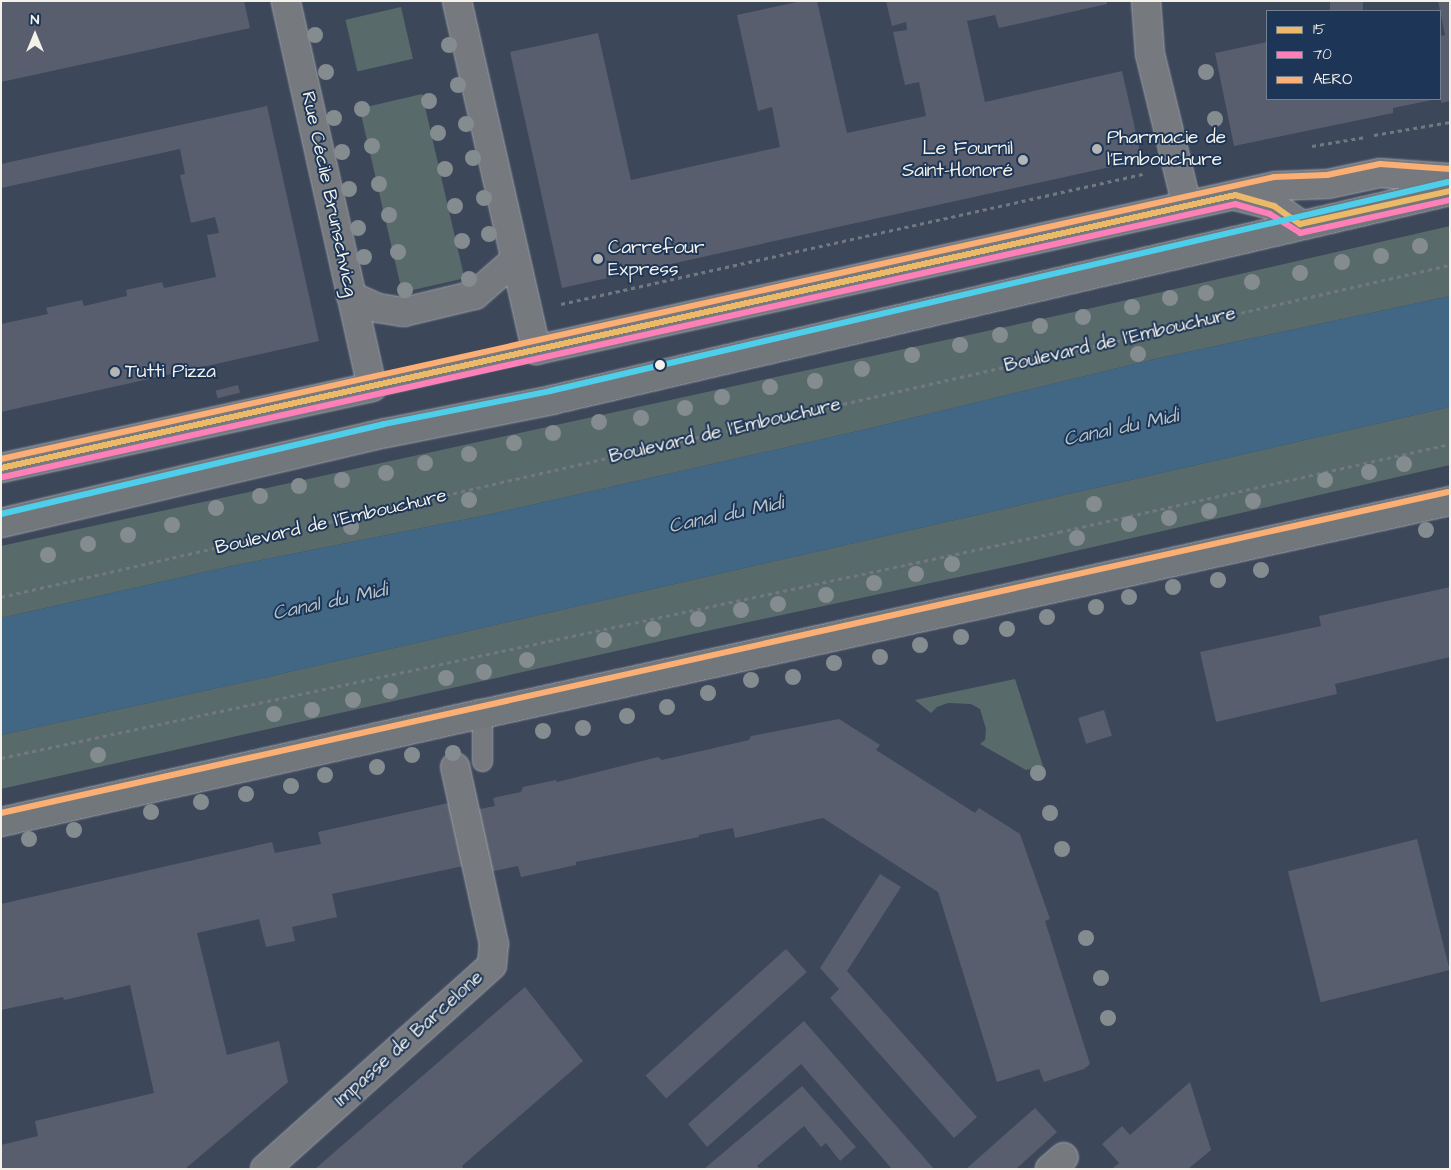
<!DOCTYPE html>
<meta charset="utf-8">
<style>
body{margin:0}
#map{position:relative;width:1451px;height:1170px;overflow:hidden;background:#3d475a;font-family:"Architects Daughter",sans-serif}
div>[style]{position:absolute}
.green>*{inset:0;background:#586a6a;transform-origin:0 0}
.water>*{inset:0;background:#416784}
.building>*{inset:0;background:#585e6d;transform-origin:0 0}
.path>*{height:3px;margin-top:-1.5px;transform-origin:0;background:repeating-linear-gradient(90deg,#737880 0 4px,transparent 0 8px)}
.roads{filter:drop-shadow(0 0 1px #9fa3aa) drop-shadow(0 0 1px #9fa3aa)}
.lane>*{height:19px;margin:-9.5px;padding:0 9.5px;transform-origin:9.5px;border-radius:9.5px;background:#767a7f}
.street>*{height:28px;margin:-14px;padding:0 14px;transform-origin:14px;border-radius:14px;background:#767a7f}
.primary>*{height:28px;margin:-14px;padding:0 14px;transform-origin:14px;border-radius:14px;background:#72777b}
.bus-1>*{height:6px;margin:-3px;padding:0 3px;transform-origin:3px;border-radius:3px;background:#ecb969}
.bus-2>*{height:6px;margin:-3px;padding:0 3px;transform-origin:3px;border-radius:3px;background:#ff80b8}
.bus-3>*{height:6px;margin:-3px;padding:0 3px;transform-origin:3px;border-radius:3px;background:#fcaf74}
.bus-4>*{height:6px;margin:-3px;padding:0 3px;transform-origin:3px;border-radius:3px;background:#4dcfeb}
.trees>*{width:16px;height:16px;margin:-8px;border-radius:50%;background:#848c90}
.dots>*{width:14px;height:14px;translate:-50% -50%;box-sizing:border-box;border:2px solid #1d3557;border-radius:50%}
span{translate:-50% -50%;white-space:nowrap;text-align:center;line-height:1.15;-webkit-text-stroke:4px #1d3557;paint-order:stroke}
.poi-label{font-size:19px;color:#f4f1e8}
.left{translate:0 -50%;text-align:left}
.right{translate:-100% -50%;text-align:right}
.street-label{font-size:19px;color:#f4f1e8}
.water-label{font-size:20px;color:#b5c2c6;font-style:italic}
.frame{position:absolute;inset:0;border:2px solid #f4f1e8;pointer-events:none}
.legend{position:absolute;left:1266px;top:10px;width:175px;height:90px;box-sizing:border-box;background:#1d3557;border:1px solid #738091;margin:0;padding:6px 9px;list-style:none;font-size:15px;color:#f4f1e8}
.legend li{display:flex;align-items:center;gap:10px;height:25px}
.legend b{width:25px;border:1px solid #738091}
.north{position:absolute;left:10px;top:10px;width:50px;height:50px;-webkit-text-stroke:4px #1d3557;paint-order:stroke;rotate:0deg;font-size:14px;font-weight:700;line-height:20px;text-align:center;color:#f4f1e8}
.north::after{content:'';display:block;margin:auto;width:18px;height:22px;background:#f4f1e8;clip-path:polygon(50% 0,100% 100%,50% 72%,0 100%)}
</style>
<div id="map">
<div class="green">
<div style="left:401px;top:7px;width:53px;height:57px;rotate:77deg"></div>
<div style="left:422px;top:94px;width:189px;height:64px;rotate:77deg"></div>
<div style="clip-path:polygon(1450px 226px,1450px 296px,1155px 359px,867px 429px,487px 515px,227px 567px,1px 618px,1px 546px,1083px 310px)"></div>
<div style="clip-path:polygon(1450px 407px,1450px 465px,1019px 564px,679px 637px,1px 789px,1px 735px,254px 680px)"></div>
<div style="clip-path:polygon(1015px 679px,1043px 766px,1026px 770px,980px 744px,985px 740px,986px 729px,980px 709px,971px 704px,948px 703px,937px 707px,931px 713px,915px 700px)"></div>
</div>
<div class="water">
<div style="clip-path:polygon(1450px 296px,1450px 407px,254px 680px,1px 735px,1px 618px,227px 567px,487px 515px,867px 429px,1155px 359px)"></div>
</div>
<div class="building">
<div style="clip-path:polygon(1px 1px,244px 1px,250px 28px,1px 82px)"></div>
<div style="clip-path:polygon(802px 1px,817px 1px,847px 133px,926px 116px,919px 82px,905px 85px,893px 32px,907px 30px,906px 22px,892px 26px,886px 1px,1107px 1px,1107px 4px,999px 28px,995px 15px,967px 21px,985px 102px,1122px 71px,1142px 160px,562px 288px,510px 52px,598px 33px,631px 180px,780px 147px,772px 107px,758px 111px,737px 15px)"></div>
<div style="left:1330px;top:1px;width:33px;height:10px"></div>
<div style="clip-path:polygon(1438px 1px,1450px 1px,1450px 101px,1441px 103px,1440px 36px,1445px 35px)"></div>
<div style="clip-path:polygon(1267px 42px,1267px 99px,1432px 100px,1393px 108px,1393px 113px,1234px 146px,1215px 53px)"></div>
<div style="clip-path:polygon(267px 106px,319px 341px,1px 412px,1px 324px,48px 314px,46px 308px,82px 300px,84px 306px,127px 296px,126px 290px,162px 282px,164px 288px,216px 277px,207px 235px,219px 233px,215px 217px,191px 223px,180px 175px,185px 174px,180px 149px,1px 188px,1px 164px)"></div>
<div style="left:238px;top:385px;width:8px;height:23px;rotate:76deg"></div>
<div style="clip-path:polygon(1450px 587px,1450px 657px,1335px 684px,1337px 694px,1216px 722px,1200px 652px,1321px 626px,1319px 616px)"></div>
<div style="left:1104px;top:710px;width:27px;height:27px;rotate:73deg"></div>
<div style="clip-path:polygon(839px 719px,880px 745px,876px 750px,975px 813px,979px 808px,1020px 834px,1050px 919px,1045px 921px,1090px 1064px,1084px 1069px,1044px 1082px,1039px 1069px,997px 1082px,938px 892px,823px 818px,735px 838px,733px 828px,699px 835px,699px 837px,576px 862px,576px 865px,521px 877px,518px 866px,484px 873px,470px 811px,495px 806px,493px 798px,521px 792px,523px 787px,556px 780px,557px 782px,658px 757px,662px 760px,749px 740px,751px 736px)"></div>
<div style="clip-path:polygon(453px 802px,468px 865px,332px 894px,337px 917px,292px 927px,295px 941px,266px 947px,259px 919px,197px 933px,227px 1055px,279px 1041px,288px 1082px,185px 1169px,1px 1169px,1px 1145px,38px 1136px,35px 1121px,154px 1093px,130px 985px,64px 1000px,63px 997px,1px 1010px,1px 904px,272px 842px,275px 853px,321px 844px,318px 832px)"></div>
<div style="left:1417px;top:839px;width:135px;height:133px;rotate:76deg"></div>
<div style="clip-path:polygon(880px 874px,901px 887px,847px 971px,977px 1117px,954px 1138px,830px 998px,839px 989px,820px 968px)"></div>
<div style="left:786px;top:949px;width:31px;height:189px;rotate:48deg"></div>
<div style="clip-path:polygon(525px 987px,583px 1061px,462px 1166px,464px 1169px,315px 1169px)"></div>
<div style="clip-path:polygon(804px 1021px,934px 1169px,892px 1169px,801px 1064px,707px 1147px,688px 1124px)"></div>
<div style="clip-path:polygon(1190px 1082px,1211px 1150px,1188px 1169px,1112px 1169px,1119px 1163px,1102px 1144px,1122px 1126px,1130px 1135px)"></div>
<div style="clip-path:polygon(802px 1086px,856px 1147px,840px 1161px,826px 1143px,821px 1147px,804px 1126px,757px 1166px,760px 1169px,704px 1169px)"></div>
<div style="clip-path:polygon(1035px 1108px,1057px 1132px,1016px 1169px,966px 1169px)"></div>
</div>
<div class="path">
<div style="left:1374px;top:135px;width:77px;rotate:-9.7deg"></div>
<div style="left:1312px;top:146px;width:54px;rotate:-9.6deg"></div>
<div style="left:561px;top:304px;width:596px;rotate:-12.59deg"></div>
<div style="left:1px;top:597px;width:1487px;rotate:-12.91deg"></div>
<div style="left:1px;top:758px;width:1082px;rotate:-12.06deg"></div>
<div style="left:1059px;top:532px;width:401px;rotate:-12.7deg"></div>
</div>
<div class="roads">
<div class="lane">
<div style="left:372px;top:387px;width:168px;rotate:-12.7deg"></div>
<div style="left:482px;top:714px;width:47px;rotate:90deg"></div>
</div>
<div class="street">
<div style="left:457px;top:1px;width:358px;rotate:77.2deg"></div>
<div style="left:536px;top:350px;width:758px;rotate:-12.5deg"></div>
<div style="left:1276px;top:186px;width:52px;rotate:-2.2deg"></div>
<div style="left:1328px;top:184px;width:53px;rotate:-11.9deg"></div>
<div style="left:1380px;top:173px;width:70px;rotate:4.1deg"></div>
<div style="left:1146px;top:1px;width:53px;rotate:85.7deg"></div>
<div style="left:1150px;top:54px;width:156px;rotate:76.3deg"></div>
<div style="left:1239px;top:197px;width:36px;rotate:14deg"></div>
<div style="left:1274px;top:206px;width:32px;rotate:35deg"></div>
<div style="left:351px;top:296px;width:30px;rotate:24deg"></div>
<div style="left:378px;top:308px;width:26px;rotate:9deg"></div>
<div style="left:404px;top:312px;width:73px;rotate:-13.5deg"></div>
<div style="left:475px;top:295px;width:53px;rotate:-41.2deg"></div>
<div style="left:1px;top:468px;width:380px;rotate:-12.3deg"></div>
<div style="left:372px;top:387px;width:395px;rotate:-102.6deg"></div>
<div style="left:265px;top:1169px;width:305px;rotate:-41.9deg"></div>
<div style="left:492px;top:965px;width:21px;rotate:-85deg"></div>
<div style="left:494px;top:944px;width:181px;rotate:-102.4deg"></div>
<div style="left:1050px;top:1169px;width:18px;rotate:-41deg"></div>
</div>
<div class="primary">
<div style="left:1px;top:523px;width:395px;rotate:-13.2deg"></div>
<div style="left:386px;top:433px;width:169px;rotate:-11.2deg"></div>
<div style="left:552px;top:400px;width:922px;rotate:-13.1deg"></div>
<div style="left:1px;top:822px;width:493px;rotate:-12.7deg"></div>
<div style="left:482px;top:714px;width:991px;rotate:-12.41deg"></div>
</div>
</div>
<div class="bus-1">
<div style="left:1px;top:468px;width:1264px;rotate:-12.47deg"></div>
<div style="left:1235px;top:195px;width:41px;rotate:15.8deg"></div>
<div style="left:1274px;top:206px;width:32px;rotate:35deg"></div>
<div style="left:1300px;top:224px;width:154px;rotate:-12.4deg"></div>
</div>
<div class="bus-2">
<div style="left:3px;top:477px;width:1262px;rotate:-12.49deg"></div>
<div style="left:1235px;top:204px;width:36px;rotate:16deg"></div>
<div style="left:1270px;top:214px;width:36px;rotate:32deg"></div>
<div style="left:1300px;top:233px;width:154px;rotate:-12.4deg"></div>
</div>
<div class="bus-3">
<div style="left:1px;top:459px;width:1304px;rotate:-12.49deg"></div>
<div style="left:1274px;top:177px;width:53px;rotate:-2.2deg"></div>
<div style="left:1327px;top:175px;width:54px;rotate:-11.7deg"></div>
<div style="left:1380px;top:164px;width:70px;rotate:4.1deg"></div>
<div style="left:1px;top:813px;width:1482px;rotate:-12.51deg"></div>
</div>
<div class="bus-4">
<div style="left:1px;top:514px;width:393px;rotate:-13.2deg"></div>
<div style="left:384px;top:424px;width:169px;rotate:-11.2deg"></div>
<div style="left:550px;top:391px;width:922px;rotate:-13.1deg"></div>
</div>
<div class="trees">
<div style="left:315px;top:35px"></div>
<div style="left:449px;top:45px"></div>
<div style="left:326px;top:72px"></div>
<div style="left:1206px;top:72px"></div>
<div style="left:458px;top:85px"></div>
<div style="left:429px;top:101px"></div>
<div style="left:362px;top:109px"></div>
<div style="left:334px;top:118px"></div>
<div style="left:1215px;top:119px"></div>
<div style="left:466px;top:124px"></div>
<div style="left:438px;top:133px"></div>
<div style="left:372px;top:146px"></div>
<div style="left:342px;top:152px"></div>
<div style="left:473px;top:158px"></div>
<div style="left:445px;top:169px"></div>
<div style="left:379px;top:184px"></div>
<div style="left:349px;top:189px"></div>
<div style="left:484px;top:198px"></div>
<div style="left:455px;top:206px"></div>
<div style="left:389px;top:215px"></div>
<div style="left:358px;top:228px"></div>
<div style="left:489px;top:234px"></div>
<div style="left:462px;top:241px"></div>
<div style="left:1420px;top:246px"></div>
<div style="left:398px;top:252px"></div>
<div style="left:1381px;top:256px"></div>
<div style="left:364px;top:257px"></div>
<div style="left:1342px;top:262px"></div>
<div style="left:1300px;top:273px"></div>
<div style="left:469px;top:279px"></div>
<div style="left:1252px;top:282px"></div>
<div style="left:405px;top:290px"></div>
<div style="left:1206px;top:293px"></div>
<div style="left:1170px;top:298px"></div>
<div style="left:1132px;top:307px"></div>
<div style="left:1083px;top:317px"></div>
<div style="left:1040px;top:326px"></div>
<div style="left:1000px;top:335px"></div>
<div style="left:960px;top:345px"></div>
<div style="left:1138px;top:354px"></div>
<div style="left:912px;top:355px"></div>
<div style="left:862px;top:369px"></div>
<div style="left:815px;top:381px"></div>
<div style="left:770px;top:387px"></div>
<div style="left:722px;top:397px"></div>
<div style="left:685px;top:408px"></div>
<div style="left:641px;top:418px"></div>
<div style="left:599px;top:422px"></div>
<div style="left:553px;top:433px"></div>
<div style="left:514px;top:443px"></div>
<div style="left:469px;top:454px"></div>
<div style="left:425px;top:463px"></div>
<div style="left:1404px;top:464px"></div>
<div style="left:1369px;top:472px"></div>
<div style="left:386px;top:473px"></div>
<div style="left:342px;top:480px"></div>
<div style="left:1325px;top:480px"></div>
<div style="left:299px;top:486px"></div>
<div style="left:260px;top:496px"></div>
<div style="left:469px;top:500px"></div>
<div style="left:1253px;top:501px"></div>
<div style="left:1094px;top:504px"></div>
<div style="left:216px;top:508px"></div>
<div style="left:1209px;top:511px"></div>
<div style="left:1169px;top:518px"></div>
<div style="left:1129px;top:524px"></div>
<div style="left:172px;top:525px"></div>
<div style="left:351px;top:527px"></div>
<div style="left:1426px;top:530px"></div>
<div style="left:128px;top:535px"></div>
<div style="left:1077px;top:538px"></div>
<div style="left:88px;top:544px"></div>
<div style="left:48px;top:555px"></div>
<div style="left:952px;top:564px"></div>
<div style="left:1261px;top:570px"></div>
<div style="left:916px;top:574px"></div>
<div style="left:1218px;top:580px"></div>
<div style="left:874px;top:583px"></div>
<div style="left:1173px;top:587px"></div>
<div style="left:826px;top:595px"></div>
<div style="left:1129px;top:597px"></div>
<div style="left:778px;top:604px"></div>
<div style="left:1096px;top:607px"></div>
<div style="left:741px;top:610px"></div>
<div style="left:1047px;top:617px"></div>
<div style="left:698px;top:619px"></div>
<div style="left:653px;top:629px"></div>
<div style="left:1007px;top:629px"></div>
<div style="left:961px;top:637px"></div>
<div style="left:604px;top:640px"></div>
<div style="left:920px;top:645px"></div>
<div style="left:880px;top:657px"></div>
<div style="left:527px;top:660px"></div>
<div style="left:834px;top:663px"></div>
<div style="left:484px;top:672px"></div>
<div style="left:793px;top:677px"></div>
<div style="left:446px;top:678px"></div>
<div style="left:751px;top:680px"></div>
<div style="left:390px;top:691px"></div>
<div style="left:708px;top:693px"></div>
<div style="left:353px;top:700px"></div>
<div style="left:667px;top:707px"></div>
<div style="left:312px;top:710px"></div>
<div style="left:274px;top:714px"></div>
<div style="left:627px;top:716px"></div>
<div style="left:583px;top:728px"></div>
<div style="left:543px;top:731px"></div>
<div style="left:453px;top:753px"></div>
<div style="left:98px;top:755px"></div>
<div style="left:412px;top:755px"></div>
<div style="left:377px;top:767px"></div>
<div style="left:1038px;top:773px"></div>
<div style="left:325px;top:775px"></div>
<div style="left:291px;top:786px"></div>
<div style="left:246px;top:794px"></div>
<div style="left:201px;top:802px"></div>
<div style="left:151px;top:812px"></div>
<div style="left:1050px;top:813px"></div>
<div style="left:74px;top:830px"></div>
<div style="left:29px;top:839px"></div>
<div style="left:1062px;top:849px"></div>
<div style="left:1086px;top:938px"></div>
<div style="left:1101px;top:978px"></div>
<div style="left:1108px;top:1018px"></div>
</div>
<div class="dots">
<div style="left:1097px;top:149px;background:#b4b6b6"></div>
<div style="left:1023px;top:160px;background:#b4b6b6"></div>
<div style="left:598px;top:259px;background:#b4b6b6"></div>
<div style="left:660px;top:365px;background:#f4f1e8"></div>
<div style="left:115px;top:372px;background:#b4b6b6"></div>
</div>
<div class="poi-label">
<span class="left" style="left:1107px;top:149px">Pharmacie de<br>l'Embouchure</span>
<span class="right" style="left:1013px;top:160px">Le Fournil<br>Saint-Honoré</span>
<span class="left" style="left:608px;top:259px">Carrefour<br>Express</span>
<span class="left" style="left:125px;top:372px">Tutti Pizza</span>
</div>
<div class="street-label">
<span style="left:329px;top:194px;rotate:78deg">Rue Cécile Brunschvicg</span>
<span style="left:1120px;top:340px;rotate:-13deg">Boulevard de l'Embouchure</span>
<span style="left:725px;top:431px;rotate:-13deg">Boulevard de l'Embouchure</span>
<span style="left:331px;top:522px;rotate:-13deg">Boulevard de l'Embouchure</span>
<span style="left:409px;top:1039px;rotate:-42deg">Impasse de Barcelone</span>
</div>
<div class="water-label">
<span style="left:1121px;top:428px;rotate:-12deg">Canal du Midi</span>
<span style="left:726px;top:515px;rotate:-12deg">Canal du Midi</span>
<span style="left:330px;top:602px;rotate:-12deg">Canal du Midi</span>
</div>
<div class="frame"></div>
<ul class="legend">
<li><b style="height:6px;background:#ecb969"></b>15</li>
<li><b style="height:6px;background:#ff80b8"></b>70</li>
<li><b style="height:6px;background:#fcaf74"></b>AERO</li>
</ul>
<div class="north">N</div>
</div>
